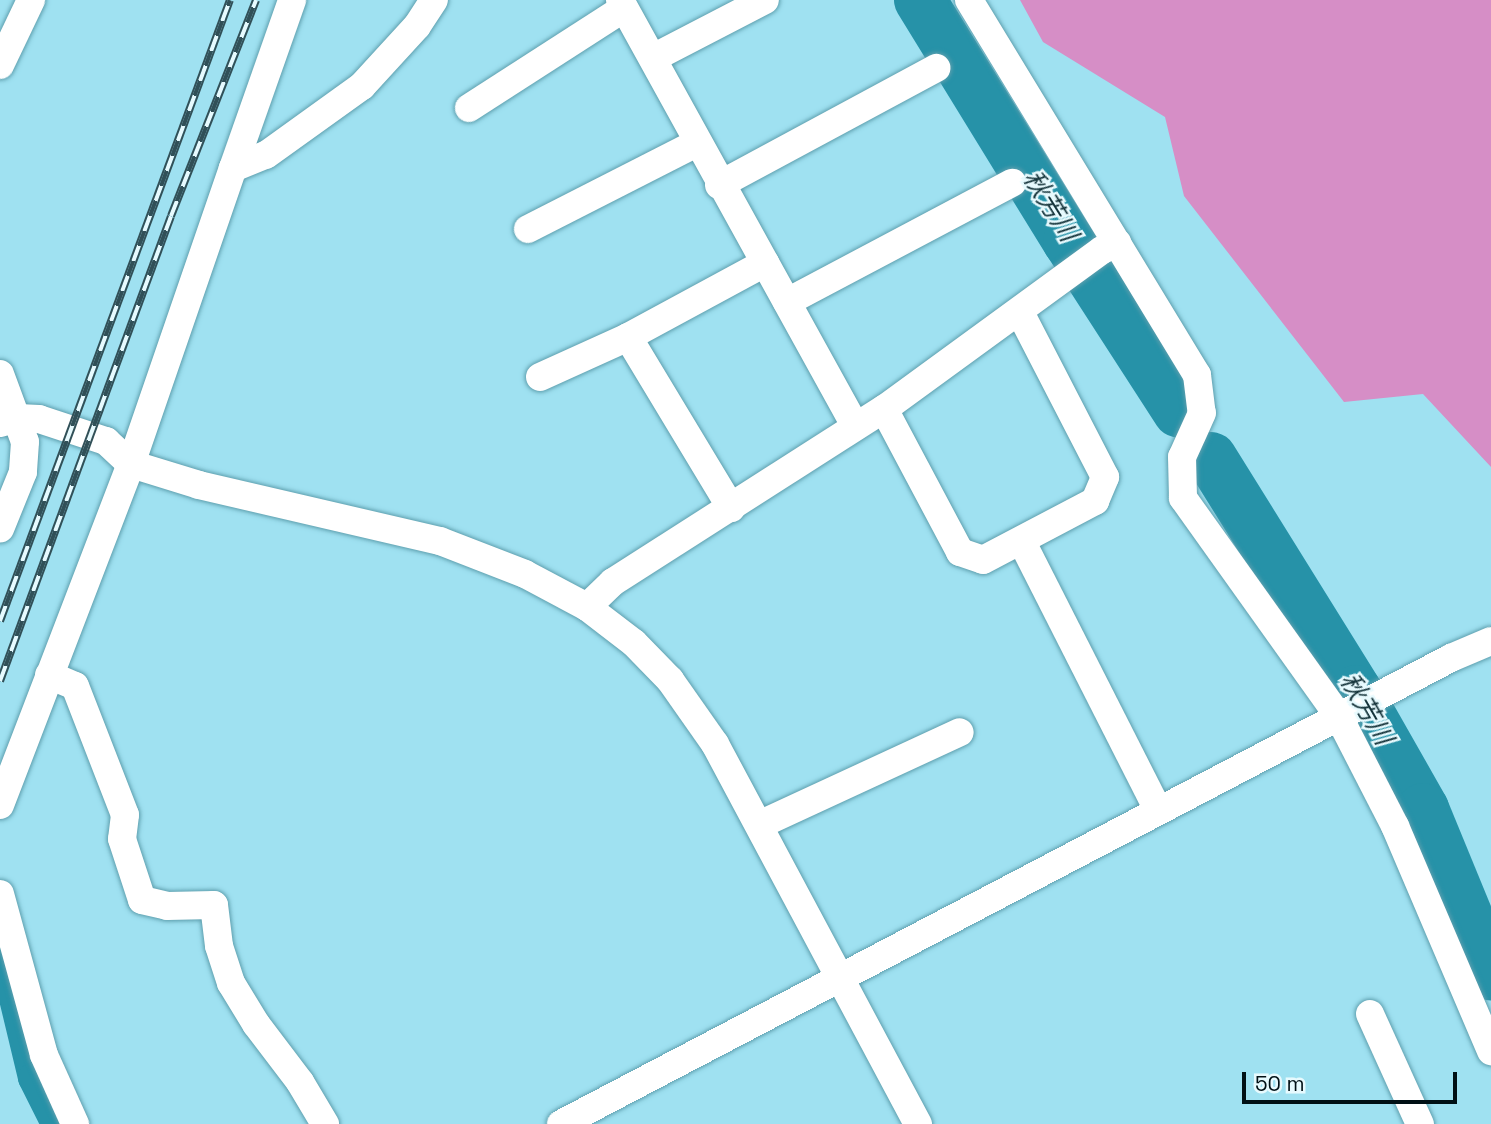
<!DOCTYPE html>
<meta charset="utf-8">
<style>
body{margin:0}
#map{position:relative;width:1491px;height:1124px;overflow:hidden;background:#9fe1f1;font-family:"Space Grotesk","Noto Sans JP",sans-serif}
div>[style]{position:absolute}
.green>*{inset:0;background:#d68ec6}
.canal>*{height:30px;margin:-15px;padding:0 15px;transform-origin:15px;border-radius:15px;background:#2692a8}
.river>*{height:52px;margin:-26px;padding:0 26px;transform-origin:26px;border-radius:26px;background:#2692a8}
.roads{filter:drop-shadow(0 0 2px #5e9fae) drop-shadow(0 0 2px #5e9fae)}
.street>*{height:28px;margin:-14px;padding:0 14px;transform-origin:14px;border-radius:14px;background:#fff}
.rail>*{height:8px;margin-top:-4px;transform-origin:0;background:repeating-linear-gradient(90deg,#e7fafe 0 16px,#315058 0 32px);box-sizing:border-box;border-block:2px solid #315058}
span{translate:-50% -50%;white-space:nowrap;text-align:center;line-height:1.15;-webkit-text-stroke:5px #e7fafe;paint-order:stroke}
.water-label{font-size:26px;color:#15343b;font-style:italic}
.scale{position:absolute;left:1242px;top:1072px;width:215px;height:32px;box-sizing:border-box;border:4px solid #001015;border-top:0;padding-left:9px;font-size:21px;line-height:24px;white-space:nowrap;color:#001015;-webkit-text-stroke:5px #e7fafe;paint-order:stroke}
</style>
<div id="map">
<div class="green">
<div style="clip-path:polygon(1020px 0,1491px 0,1491px 467px,1423px 394px,1344px 402px,1184px 196px,1165px 117px,1043px 42px)"></div>
</div>
<div class="canal">
<div style="left:5px;top:961px;width:120px;rotate:76.5deg"></div>
<div style="left:33px;top:1078px;width:51px;rotate:63.4deg"></div>
</div>
<div class="river">
<div style="left:920px;top:0;width:284px;rotate:58.4deg"></div>
<div style="left:1069px;top:242px;width:202px;rotate:57.1deg"></div>
<div style="left:1211px;top:458px;width:274px;rotate:58.1deg"></div>
<div style="left:1356px;top:691px;width:136px;rotate:60.4deg"></div>
<div style="left:1423px;top:809px;width:179px;rotate:67.7deg"></div>
</div>
<div class="roads">
<div class="street">
<div style="left:620px;top:0;width:487px;rotate:61.1deg"></div>
<div style="left:969px;top:0;width:439px;rotate:58.7deg"></div>
<div style="left:1197px;top:375px;width:38px;rotate:83deg"></div>
<div style="left:1202px;top:413px;width:48px;rotate:114.4deg"></div>
<div style="left:1182px;top:457px;width:41px;rotate:88.6deg"></div>
<div style="left:1183px;top:498px;width:269px;rotate:54.5deg"></div>
<div style="left:1339px;top:717px;width:123px;rotate:62.8deg"></div>
<div style="left:1395px;top:826px;width:245px;rotate:66.9deg"></div>
<div style="left:653px;top:58px;width:126px;rotate:-27.4deg"></div>
<div style="left:0;top:65px;width:72px;rotate:-64.5deg"></div>
<div style="left:469px;top:108px;width:184px;rotate:-32.8deg"></div>
<div style="left:233px;top:168px;width:178px;rotate:-70.6deg"></div>
<div style="left:719px;top:185px;width:247px;rotate:-28.3deg"></div>
<div style="left:528px;top:229px;width:190px;rotate:-27deg"></div>
<div style="left:787px;top:302px;width:255px;rotate:-27.9deg"></div>
<div style="left:628px;top:337px;width:200px;rotate:58.9deg"></div>
<div style="left:0;top:374px;width:72px;rotate:69.8deg"></div>
<div style="left:25px;top:442px;width:30px;rotate:94deg"></div>
<div style="left:23px;top:472px;width:61px;rotate:112deg"></div>
<div style="left:540px;top:377px;width:97px;rotate:-24.4deg"></div>
<div style="left:628px;top:337px;width:156px;rotate:-28.4deg"></div>
<div style="left:884px;top:409px;width:162px;rotate:62deg"></div>
<div style="left:960px;top:552px;width:24px;rotate:19deg"></div>
<div style="left:983px;top:560px;width:127px;rotate:-27.8deg"></div>
<div style="left:1095px;top:501px;width:26px;rotate:-67deg"></div>
<div style="left:1105px;top:477px;width:186px;rotate:-117.3deg"></div>
<div style="left:0;top:423px;width:19px;rotate:-16deg"></div>
<div style="left:18px;top:418px;width:21px;rotate:3deg"></div>
<div style="left:39px;top:419px;width:71px;rotate:18.2deg"></div>
<div style="left:106px;top:441px;width:34px;rotate:43deg"></div>
<div style="left:131px;top:464px;width:71px;rotate:17.2deg"></div>
<div style="left:199px;top:485px;width:247px;rotate:13.1deg"></div>
<div style="left:440px;top:541px;width:91px;rotate:21.2deg"></div>
<div style="left:525px;top:574px;width:70px;rotate:28deg"></div>
<div style="left:587px;top:607px;width:59px;rotate:37.5deg"></div>
<div style="left:634px;top:643px;width:52px;rotate:45.8deg"></div>
<div style="left:670px;top:680px;width:78px;rotate:54.9deg"></div>
<div style="left:715px;top:744px;width:431px;rotate:61.9deg"></div>
<div style="left:1022px;top:542px;width:301px;rotate:63.1deg"></div>
<div style="left:587px;top:607px;width:36px;rotate:-44deg"></div>
<div style="left:613px;top:582px;width:322px;rotate:-32.6deg"></div>
<div style="left:884px;top:409px;width:270px;rotate:-36.1deg"></div>
<div style="left:1102px;top:250px;width:17px;rotate:-25deg"></div>
<div style="left:49px;top:675px;width:28px;rotate:23deg"></div>
<div style="left:75px;top:686px;width:138px;rotate:68.8deg"></div>
<div style="left:125px;top:815px;width:24px;rotate:97deg"></div>
<div style="left:122px;top:839px;width:64px;rotate:71.8deg"></div>
<div style="left:142px;top:900px;width:26px;rotate:13deg"></div>
<div style="left:167px;top:906px;width:47px;rotate:-1.2deg"></div>
<div style="left:214px;top:905px;width:41px;rotate:83deg"></div>
<div style="left:219px;top:946px;width:39px;rotate:72deg"></div>
<div style="left:231px;top:983px;width:48px;rotate:58.6deg"></div>
<div style="left:256px;top:1024px;width:73px;rotate:52.8deg"></div>
<div style="left:300px;top:1082px;width:49px;rotate:59.2deg"></div>
<div style="left:0;top:805px;width:365px;rotate:-69deg"></div>
<div style="left:131px;top:464px;width:313px;rotate:-71deg"></div>
<div style="left:233px;top:168px;width:35px;rotate:-22deg"></div>
<div style="left:266px;top:155px;width:118px;rotate:-35.7deg"></div>
<div style="left:362px;top:86px;width:81px;rotate:-47.5deg"></div>
<div style="left:417px;top:26px;width:31px;rotate:-57deg"></div>
<div style="left:759px;top:825px;width:221px;rotate:-24.8deg"></div>
<div style="left:0;top:894px;width:167px;rotate:74.7deg"></div>
<div style="left:44px;top:1055px;width:76px;rotate:65.8deg"></div>
<div style="left:1370px;top:1014px;width:121px;rotate:65.6deg"></div>
<div style="left:561px;top:1124px;width:1005px;rotate:-27.64deg"></div>
<div style="left:1451px;top:658px;width:43px;rotate:-23deg"></div>
</div>
</div>
<div class="rail">
<div style="left:0;top:621px;width:662px;rotate:-69.68deg"></div>
<div style="left:0;top:681px;width:495px;rotate:-69.8deg"></div>
<div style="left:171px;top:216px;width:232px;rotate:-68.5deg"></div>
</div>
<div class="water-label">
<span style="left:1050px;top:206px;rotate:58deg">秋芳川</span>
<span style="left:1366px;top:709px;rotate:60deg">秋芳川</span>
</div>
<div class="scale">50 m</div>
</div>
